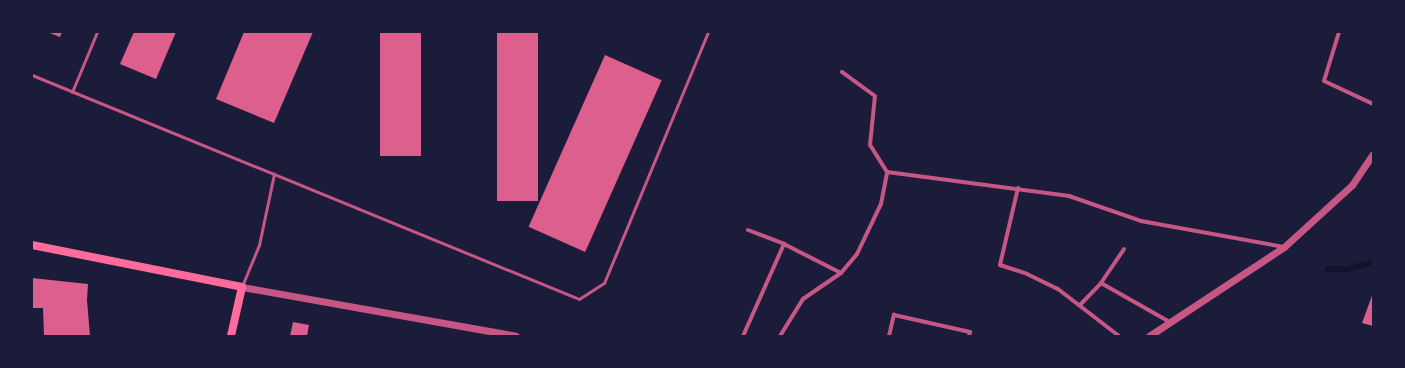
<!DOCTYPE html>
<style>
body{margin:0}
#map{position:relative;width:1405px;height:368px;overflow:hidden;background:#1b1b3a;font-family:Signika,sans-serif}
div>[style]{position:absolute}
.stream>*{height:6px;margin:-3px;padding:0 3px;transform-origin:3px;border-radius:3px;background:#12122b}
.building>*{inset:0;background:#dd5f8e;transform-origin:0 0}
.service>*{height:3px;margin:-1.5px;padding:0 1.5px;transform-origin:1.5px;border-radius:1.5px;background:#c65784}
.minor>*{height:4px;margin:-2px;padding:0 2px;transform-origin:2px;border-radius:2px;background:#c65784}
.tertiary>*{height:7px;margin:-3.5px;padding:0 3.5px;transform-origin:3.5px;border-radius:3.5px;background:#c65784}
.secondary>*{height:8px;margin:-4px;padding:0 4px;transform-origin:4px;border-radius:4px;background:#ff6b9d}
span{translate:-50% -50%;white-space:nowrap;text-align:center;line-height:1.15;-webkit-text-stroke:4px #1b1b3a;paint-order:stroke}
.frame{position:absolute;inset:0;border:33px solid #1b1b3a;pointer-events:none}
</style>
<div id="map">
<div class="stream">
<div style="left:1328px;top:269px;width:20px"></div>
<div style="left:1348px;top:269px;width:26px;rotate:-16deg"></div>
</div>
<div class="building">
<div style="clip-path:polygon(47px 32px,62px 32px,60px 37px)"></div>
<div style="clip-path:polygon(134px 32px,176px 32px,156px 79px,120px 64px)"></div>
<div style="clip-path:polygon(244px 32px,313px 32px,274px 123px,216px 99px)"></div>
<div style="left:380px;top:32px;width:41px;height:124px"></div>
<div style="left:497px;top:32px;width:41px;height:169px"></div>
<div style="left:605px;top:55px;width:62px;height:188px;rotate:24deg"></div>
<div style="clip-path:polygon(32px 278px,88px 284px,87px 300px,90px 336px,44px 336px,43px 308px,32px 308px)"></div>
<div style="clip-path:polygon(1373px 293px,1373px 326px,1362px 323px)"></div>
<div style="clip-path:polygon(293px 322px,309px 325px,307px 336px,290px 336px)"></div>
</div>
<div class="service">
<div style="left:32px;top:75px;width:591px;rotate:22.27deg"></div>
<div style="left:579px;top:299px;width:30px;rotate:-33deg"></div>
<div style="left:604px;top:283px;width:272px;rotate:-67.5deg"></div>
<div style="left:72px;top:92px;width:65px;rotate:-67.4deg"></div>
<div style="left:242px;top:286px;width:44px;rotate:-67.5deg"></div>
<div style="left:259px;top:245px;width:73px;rotate:-78.1deg"></div>
</div>
<div class="minor">
<div style="left:1339px;top:32px;width:51px;rotate:107deg"></div>
<div style="left:1324px;top:81px;width:54px;rotate:25.1deg"></div>
<div style="left:887px;top:172px;width:184px;rotate:7.5deg"></div>
<div style="left:1069px;top:196px;width:76px;rotate:19.1deg"></div>
<div style="left:1141px;top:221px;width:145px;rotate:10.3deg"></div>
<div style="left:1018px;top:188px;width:79px;rotate:103.2deg"></div>
<div style="left:1000px;top:265px;width:28px;rotate:18deg"></div>
<div style="left:1027px;top:274px;width:34px;rotate:26deg"></div>
<div style="left:1058px;top:289px;width:77px;rotate:37.6deg"></div>
<div style="left:748px;top:230px;width:39px;rotate:21deg"></div>
<div style="left:784px;top:244px;width:64px;rotate:27deg"></div>
<div style="left:1101px;top:283px;width:79px;rotate:29.5deg"></div>
<div style="left:1080px;top:305px;width:30px;rotate:-46deg"></div>
<div style="left:1101px;top:283px;width:41px;rotate:-55.9deg"></div>
<div style="left:743px;top:336px;width:101px;rotate:-66deg"></div>
<div style="left:780px;top:336px;width:44px;rotate:-58.1deg"></div>
<div style="left:803px;top:299px;width:46px;rotate:-34.4deg"></div>
<div style="left:841px;top:273px;width:25px;rotate:-50deg"></div>
<div style="left:857px;top:254px;width:55px;rotate:-64.4deg"></div>
<div style="left:881px;top:204px;width:33px;rotate:-79deg"></div>
<div style="left:887px;top:172px;width:32px;rotate:-122deg"></div>
<div style="left:870px;top:145px;width:49px;rotate:-84.2deg"></div>
<div style="left:875px;top:96px;width:41px;rotate:-144deg"></div>
<div style="left:889px;top:336px;width:22px;rotate:-77deg"></div>
<div style="left:894px;top:315px;width:78px;rotate:12.6deg"></div>
<div style="left:970px;top:332px;width:4px;rotate:104deg"></div>
</div>
<div class="tertiary">
<div style="left:242px;top:287px;width:278px;rotate:10.1deg"></div>
<div style="left:1149px;top:336px;width:162px;rotate:-33.4deg"></div>
<div style="left:1284px;top:247px;width:92px;rotate:-42.4deg"></div>
<div style="left:1352px;top:185px;width:37px;rotate:-56deg"></div>
</div>
<div class="secondary">
<div style="left:32px;top:245px;width:214px;rotate:11.3deg"></div>
<div style="left:242px;top:287px;width:50px;rotate:102.7deg"></div>
</div>
<div class="frame"></div>
</div>
